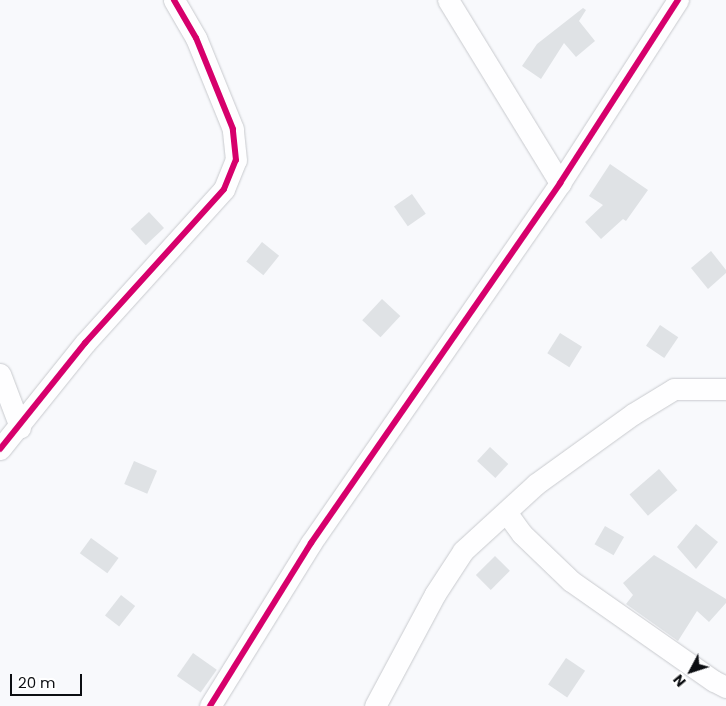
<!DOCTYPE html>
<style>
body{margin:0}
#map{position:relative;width:726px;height:706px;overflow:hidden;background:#f8f9fc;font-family:Poppins,sans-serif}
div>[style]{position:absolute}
.building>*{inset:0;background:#dfe2e5;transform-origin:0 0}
.roads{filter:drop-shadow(0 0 1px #c8cace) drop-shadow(0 0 1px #c8cace)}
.minor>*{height:21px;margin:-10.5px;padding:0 10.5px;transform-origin:10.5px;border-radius:10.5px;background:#fefeff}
.cycleway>*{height:6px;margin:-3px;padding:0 3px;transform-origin:3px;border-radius:3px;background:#d6006c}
span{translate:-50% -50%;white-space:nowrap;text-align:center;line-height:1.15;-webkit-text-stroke:4px #fff;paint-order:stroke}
.north{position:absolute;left:666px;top:646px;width:50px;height:50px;-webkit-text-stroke:4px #fff;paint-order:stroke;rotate:230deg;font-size:14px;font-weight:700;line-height:20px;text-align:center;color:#0c0e12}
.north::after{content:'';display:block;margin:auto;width:18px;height:22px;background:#0c0e12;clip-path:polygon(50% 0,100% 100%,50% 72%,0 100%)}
.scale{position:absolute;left:10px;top:674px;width:72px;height:22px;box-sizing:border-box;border:2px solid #0c0e12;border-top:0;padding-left:6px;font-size:15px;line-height:18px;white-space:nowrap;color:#0c0e12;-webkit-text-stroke:4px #fff;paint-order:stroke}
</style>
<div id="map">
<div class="building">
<div style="clip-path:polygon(583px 8px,586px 10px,579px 21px,595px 41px,576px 57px,564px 43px,541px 79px,522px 66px,537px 44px)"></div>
<div style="clip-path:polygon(610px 164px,648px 190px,626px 221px,623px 219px,601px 239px,585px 222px,603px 205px,589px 196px)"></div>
<div style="left:412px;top:194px;width:24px;height:22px;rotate:55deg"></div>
<div style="left:149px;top:212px;width:22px;height:25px;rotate:47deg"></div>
<div style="left:262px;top:242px;width:22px;height:25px;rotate:39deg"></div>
<div style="clip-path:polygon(711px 251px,726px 270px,726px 273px,708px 289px,691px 268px)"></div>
<div style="left:382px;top:299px;width:25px;height:29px;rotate:43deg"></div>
<div style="left:660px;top:325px;width:22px;height:25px;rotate:34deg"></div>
<div style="left:560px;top:333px;width:26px;height:24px;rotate:32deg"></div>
<div style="left:490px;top:447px;width:25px;height:19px;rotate:43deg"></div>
<div style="left:134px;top:461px;width:25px;height:25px;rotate:23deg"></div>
<div style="left:659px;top:469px;width:28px;height:39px;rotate:49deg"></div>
<div style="clip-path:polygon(696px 524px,718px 542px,696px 569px,677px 547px)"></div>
<div style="left:605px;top:526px;width:22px;height:21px;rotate:30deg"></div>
<div style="left:91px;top:538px;width:34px;height:19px;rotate:36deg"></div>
<div style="clip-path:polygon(654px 555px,726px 599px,726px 603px,709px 622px,697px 611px,678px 641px,626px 604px,633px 595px,623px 583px)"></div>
<div style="left:495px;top:556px;width:21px;height:27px;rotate:45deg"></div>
<div style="left:121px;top:595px;width:18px;height:26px;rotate:38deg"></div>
<div style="left:193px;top:653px;width:29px;height:28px;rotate:35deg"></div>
<div style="left:566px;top:658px;width:23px;height:32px;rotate:34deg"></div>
</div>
<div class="roads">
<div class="minor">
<div style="left:448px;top:0;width:215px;rotate:58.5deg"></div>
<div style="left:0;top:374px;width:57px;rotate:69.3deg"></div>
<div style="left:0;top:449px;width:136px;rotate:-51.3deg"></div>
<div style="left:85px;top:343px;width:207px;rotate:-47.9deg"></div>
<div style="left:224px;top:189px;width:31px;rotate:-68deg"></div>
<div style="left:236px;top:160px;width:31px;rotate:-96deg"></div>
<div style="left:233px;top:129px;width:98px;rotate:-112.1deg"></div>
<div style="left:196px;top:38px;width:44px;rotate:-120.1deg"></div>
<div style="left:506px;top:512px;width:27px;rotate:54deg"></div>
<div style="left:522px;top:534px;width:68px;rotate:43.8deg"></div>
<div style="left:571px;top:581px;width:174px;rotate:35deg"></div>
<div style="left:714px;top:681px;width:13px;rotate:27deg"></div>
<div style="left:210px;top:706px;width:192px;rotate:-58.2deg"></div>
<div style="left:311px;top:543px;width:438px;rotate:-55.3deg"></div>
<div style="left:560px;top:183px;width:218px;rotate:-57.2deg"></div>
<div style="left:375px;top:706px;width:127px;rotate:-61.8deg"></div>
<div style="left:435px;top:594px;width:51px;rotate:-56.9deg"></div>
<div style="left:463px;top:551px;width:99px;rotate:-42.5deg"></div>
<div style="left:536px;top:484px;width:120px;rotate:-35.8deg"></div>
<div style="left:633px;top:414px;width:48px;rotate:-31.4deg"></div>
<div style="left:674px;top:389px;width:52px"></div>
</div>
</div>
<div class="cycleway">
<div style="left:0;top:449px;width:136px;rotate:-51.3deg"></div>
<div style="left:85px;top:343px;width:207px;rotate:-47.9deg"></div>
<div style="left:224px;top:189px;width:31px;rotate:-68deg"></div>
<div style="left:236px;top:160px;width:31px;rotate:-96deg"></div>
<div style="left:233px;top:129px;width:98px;rotate:-112.1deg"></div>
<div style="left:196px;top:38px;width:44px;rotate:-120.1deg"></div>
<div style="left:210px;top:706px;width:192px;rotate:-58.2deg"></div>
<div style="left:311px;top:543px;width:438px;rotate:-55.3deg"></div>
<div style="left:560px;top:183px;width:218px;rotate:-57.2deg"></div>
</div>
<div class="north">N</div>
<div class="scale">20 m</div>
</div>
